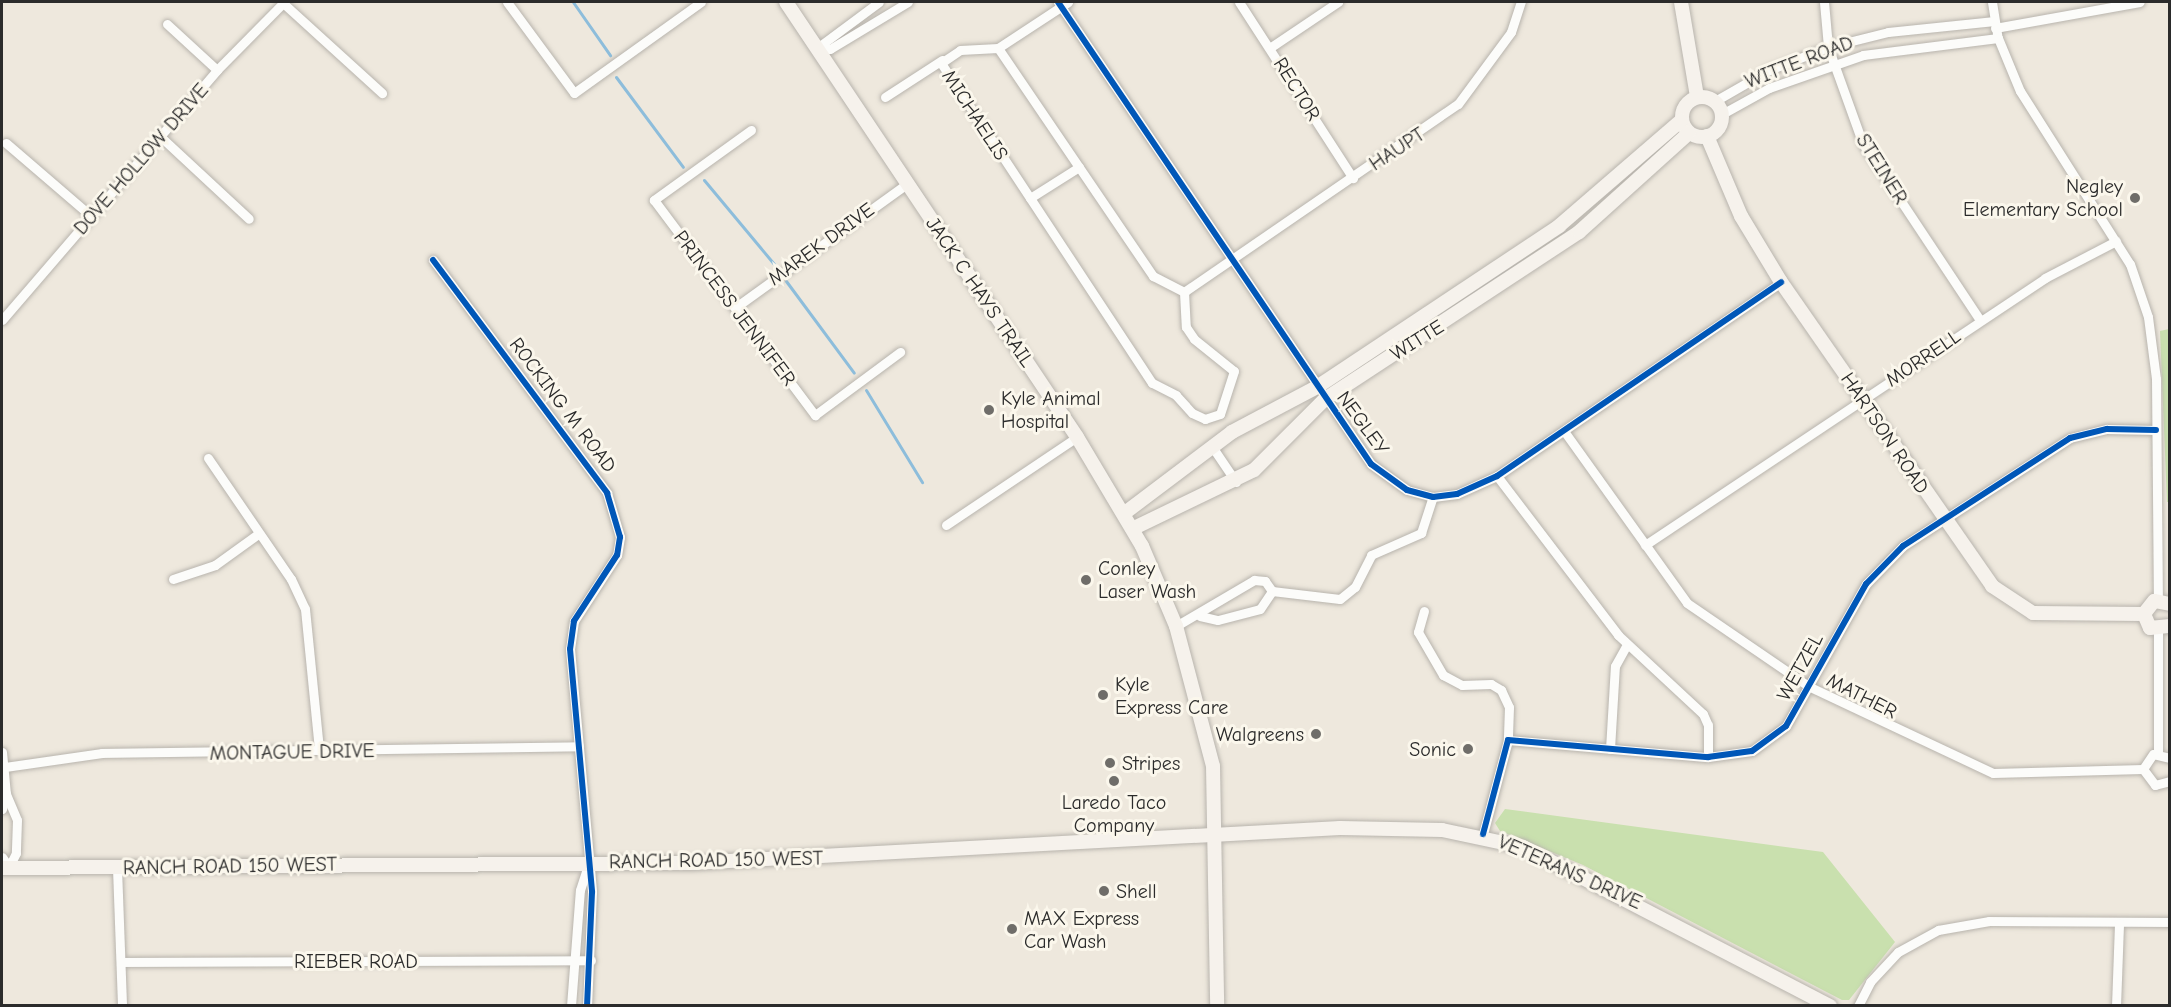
<!DOCTYPE html>
<style>
body{margin:0}
#map{position:relative;width:2171px;height:1007px;overflow:hidden;background:#eee8dd;font-family:"Comic Neue",sans-serif}
div>[style]{position:absolute}
.green>*{inset:0;background:#c9e0ae}
.stream>*{height:3px;margin:-1.5px;padding:0 1.5px;transform-origin:1.5px;border-radius:1.5px;background:#8dbddb}
.roads{filter:drop-shadow(0 0 2px #b8b4ad) drop-shadow(0 0 2px #b8b4ad)}
.street>*{height:9px;margin:-4.5px;padding:0 4.5px;transform-origin:4.5px;border-radius:4.5px;background:#fcfcfa}
.secondary>*{height:14px;margin:-7px;padding:0 7px;transform-origin:7px;border-radius:7px;background:#f6f2ec}
.secondary>.ring{margin:-7px;padding:0;box-sizing:content-box;background:none;border:14px solid #f6f2ec;border-radius:50%}
.cycleway>*{height:6px;margin:-3px;padding:0 3px;transform-origin:3px;border-radius:3px;background:#0057b8}
.dots>*{width:16px;height:16px;translate:-50% -50%;box-sizing:border-box;border:3px solid #fbf7ec;border-radius:50%}
span{translate:-50% -50%;white-space:nowrap;text-align:center;line-height:1.15;-webkit-text-stroke:6px #fbf7ec;paint-order:stroke}
.street-label{font-size:20px;color:#2b2b2b}
.poi-label{font-size:20px;color:#2b2b2b}
.right{translate:-100% -50%;text-align:right}
.left{translate:0 -50%;text-align:left}
.frame{position:absolute;inset:0;border:3px solid #2b2b2b;pointer-events:none}
</style>
<div id="map">
<div class="green">
<div style="clip-path:polygon(2169px 329px,2170px 502px,2167px 502px,2160px 331px)"></div>
<div style="clip-path:polygon(1505px 809px,1823px 852px,1895px 942px,1849px 1000px,1842px 1000px,1583px 865px,1500px 831px,1495px 823px)"></div>
</div>
<div class="stream">
<div style="left:573px;top:2px;width:65px;rotate:55.1deg"></div>
<div style="left:616px;top:77px;width:112px;rotate:53.3deg"></div>
<div style="left:704px;top:180px;width:109px;rotate:50.2deg"></div>
<div style="left:786px;top:281px;width:114px;rotate:53.5deg"></div>
<div style="left:866px;top:390px;width:108px;rotate:58.7deg"></div>
</div>
<div class="roads">
<div class="street">
<div style="left:507px;top:2px;width:113px;rotate:53.6deg"></div>
<div style="left:574px;top:93px;width:156px;rotate:-35.6deg"></div>
<div style="left:1058px;top:2px;width:558px;rotate:55.88deg"></div>
<div style="left:1371px;top:464px;width:44px;rotate:35.8deg"></div>
<div style="left:1407px;top:490px;width:27px;rotate:15deg"></div>
<div style="left:1433px;top:497px;width:24px;rotate:-7deg"></div>
<div style="left:1457px;top:494px;width:44px;rotate:-24.2deg"></div>
<div style="left:1497px;top:476px;width:344px;rotate:-34.3deg"></div>
<div style="left:1239px;top:2px;width:210px;rotate:57.1deg"></div>
<div style="left:1824px;top:2px;width:45px;rotate:84.9deg"></div>
<div style="left:1828px;top:47px;width:103px;rotate:70.2deg"></div>
<div style="left:1863px;top:144px;width:211px;rotate:56.4deg"></div>
<div style="left:1992px;top:2px;width:36px;rotate:81deg"></div>
<div style="left:1998px;top:38px;width:57px;rotate:67.5deg"></div>
<div style="left:2020px;top:91px;width:205px;rotate:57.6deg"></div>
<div style="left:2130px;top:264px;width:56px;rotate:71.2deg"></div>
<div style="left:2148px;top:317px;width:63px;rotate:82.6deg"></div>
<div style="left:2156px;top:379px;width:221px;rotate:89.5deg"></div>
<div style="left:283px;top:3px;width:134px;rotate:42.3deg"></div>
<div style="left:167px;top:24px;width:68px;rotate:42.6deg"></div>
<div style="left:1995px;top:28px;width:147px;rotate:-10.2deg"></div>
<div style="left:1271px;top:47px;width:81px;rotate:-33.9deg"></div>
<div style="left:817px;top:48px;width:13px;rotate:4deg"></div>
<div style="left:830px;top:49px;width:91px;rotate:-31.1deg"></div>
<div style="left:817px;top:48px;width:77px;rotate:-36.6deg"></div>
<div style="left:998px;top:48px;width:276px;rotate:55.8deg"></div>
<div style="left:1153px;top:276px;width:35px;rotate:27deg"></div>
<div style="left:1184px;top:292px;width:35px;rotate:87deg"></div>
<div style="left:1186px;top:327px;width:14px;rotate:56deg"></div>
<div style="left:1194px;top:339px;width:51px;rotate:38.7deg"></div>
<div style="left:1234px;top:371px;width:45px;rotate:108deg"></div>
<div style="left:1220px;top:414px;width:16px;rotate:162deg"></div>
<div style="left:1205px;top:419px;width:14px;rotate:-155deg"></div>
<div style="left:1192px;top:413px;width:24px;rotate:-132deg"></div>
<div style="left:1176px;top:395px;width:27px;rotate:-153deg"></div>
<div style="left:1152px;top:383px;width:383px;rotate:-123.4deg"></div>
<div style="left:941px;top:63px;width:23px;rotate:-34deg"></div>
<div style="left:960px;top:50px;width:38px;rotate:-3deg"></div>
<div style="left:998px;top:48px;width:84px;rotate:-33.3deg"></div>
<div style="left:885px;top:97px;width:68px;rotate:-33deg"></div>
<div style="left:1715px;top:101px;width:62px;rotate:-29.9deg"></div>
<div style="left:1769px;top:70px;width:63px;rotate:-21.3deg"></div>
<div style="left:1828px;top:47px;width:62px;rotate:-14deg"></div>
<div style="left:1888px;top:32px;width:107px;rotate:-5.9deg"></div>
<div style="left:1722px;top:114px;width:54px;rotate:-29deg"></div>
<div style="left:1769px;top:88px;width:100px;rotate:-19.3deg"></div>
<div style="left:1863px;top:55px;width:136px;rotate:-7.2deg"></div>
<div style="left:751px;top:130px;width:120px;rotate:144.2deg"></div>
<div style="left:654px;top:200px;width:269px;rotate:53.2deg"></div>
<div style="left:815px;top:415px;width:106px;rotate:-36.5deg"></div>
<div style="left:163px;top:139px;width:117px;rotate:42.9deg"></div>
<div style="left:6px;top:143px;width:113px;rotate:40.7deg"></div>
<div style="left:1030px;top:198px;width:58px;rotate:-32.3deg"></div>
<div style="left:433px;top:260px;width:291px;rotate:53.2deg"></div>
<div style="left:607px;top:493px;width:46px;rotate:73.5deg"></div>
<div style="left:620px;top:537px;width:18px;rotate:99deg"></div>
<div style="left:617px;top:555px;width:79px;rotate:123.1deg"></div>
<div style="left:574px;top:621px;width:28px;rotate:98deg"></div>
<div style="left:570px;top:649px;width:244px;rotate:84.8deg"></div>
<div style="left:592px;top:892px;width:114px;rotate:92.5deg"></div>
<div style="left:1184px;top:292px;width:332px;rotate:-34.5deg"></div>
<div style="left:1458px;top:104px;width:89px;rotate:-53.6deg"></div>
<div style="left:1511px;top:32px;width:32px;rotate:-72deg"></div>
<div style="left:736px;top:307px;width:212px;rotate:-35.8deg"></div>
<div style="left:2px;top:320px;width:330px;rotate:-49.3deg"></div>
<div style="left:217px;top:70px;width:95px;rotate:-45.4deg"></div>
<div style="left:1564px;top:431px;width:211px;rotate:54.4deg"></div>
<div style="left:1687px;top:603px;width:147px;rotate:34.4deg"></div>
<div style="left:1808px;top:686px;width:204px;rotate:25.2deg"></div>
<div style="left:1993px;top:773px;width:150px;rotate:-1.5deg"></div>
<div style="left:1213px;top:448px;width:41px;rotate:55.9deg"></div>
<div style="left:208px;top:458px;width:147px;rotate:55.6deg"></div>
<div style="left:291px;top:579px;width:33px;rotate:65deg"></div>
<div style="left:305px;top:609px;width:142px;rotate:84.3deg"></div>
<div style="left:1497px;top:476px;width:200px;rotate:52.7deg"></div>
<div style="left:1618px;top:635px;width:116px;rotate:42.9deg"></div>
<div style="left:1703px;top:714px;width:12px;rotate:66deg"></div>
<div style="left:1708px;top:725px;width:32px;rotate:90deg"></div>
<div style="left:946px;top:525px;width:158px;rotate:-33.9deg"></div>
<div style="left:1645px;top:545px;width:481px;rotate:-33.7deg"></div>
<div style="left:2045px;top:278px;width:80px;rotate:-27.5deg"></div>
<div style="left:173px;top:579px;width:44px;rotate:-18.4deg"></div>
<div style="left:215px;top:565px;width:53px;rotate:-35.8deg"></div>
<div style="left:1424px;top:611px;width:22px;rotate:106deg"></div>
<div style="left:1418px;top:632px;width:50px;rotate:59.8deg"></div>
<div style="left:1443px;top:675px;width:21px;rotate:28deg"></div>
<div style="left:1462px;top:685px;width:29px;rotate:-2deg"></div>
<div style="left:1491px;top:684px;width:12px;rotate:31deg"></div>
<div style="left:1501px;top:690px;width:19px;rotate:65deg"></div>
<div style="left:1509px;top:707px;width:33px;rotate:92deg"></div>
<div style="left:1200px;top:616px;width:18px;rotate:13deg"></div>
<div style="left:1218px;top:620px;width:43px;rotate:-14.7deg"></div>
<div style="left:1260px;top:609px;width:22px;rotate:-56deg"></div>
<div style="left:1176px;top:626px;width:91px;rotate:-30.5deg"></div>
<div style="left:1254px;top:580px;width:11px;rotate:5deg"></div>
<div style="left:1265px;top:581px;width:12px;rotate:55deg"></div>
<div style="left:1272px;top:591px;width:68px;rotate:6.7deg"></div>
<div style="left:1340px;top:599px;width:19px;rotate:-39deg"></div>
<div style="left:1355px;top:587px;width:36px;rotate:-63deg"></div>
<div style="left:1371px;top:555px;width:55px;rotate:-23.7deg"></div>
<div style="left:1421px;top:533px;width:38px;rotate:-72deg"></div>
<div style="left:1610px;top:749px;width:83px;rotate:-86.6deg"></div>
<div style="left:1615px;top:666px;width:25px;rotate:-61deg"></div>
<div style="left:2px;top:752px;width:42px;rotate:84.6deg"></div>
<div style="left:6px;top:794px;width:28px;rotate:67deg"></div>
<div style="left:17px;top:820px;width:33px;rotate:92deg"></div>
<div style="left:16px;top:853px;width:16px;rotate:117deg"></div>
<div style="left:9px;top:867px;width:12px;rotate:-125deg"></div>
<div style="left:2158px;top:753px;width:122px;rotate:-90deg"></div>
<div style="left:2170px;top:758px;width:17px;rotate:-167deg"></div>
<div style="left:2153px;top:754px;width:18px;rotate:124deg"></div>
<div style="left:2143px;top:769px;width:20px;rotate:53deg"></div>
<div style="left:2155px;top:785px;width:16px;rotate:-15deg"></div>
<div style="left:5px;top:767px;width:98px;rotate:-8.2deg"></div>
<div style="left:102px;top:753px;width:477px;rotate:-0.8deg"></div>
<div style="left:2px;top:809px;width:16px;rotate:-75deg"></div>
<div style="left:1483px;top:834px;width:97px;rotate:-75.1deg"></div>
<div style="left:1508px;top:740px;width:201px;rotate:4.9deg"></div>
<div style="left:1708px;top:757px;width:44px;rotate:-7.8deg"></div>
<div style="left:1752px;top:751px;width:42px;rotate:-36.3deg"></div>
<div style="left:1786px;top:726px;width:163px;rotate:-60.6deg"></div>
<div style="left:1866px;top:584px;width:53px;rotate:-45.8deg"></div>
<div style="left:1903px;top:546px;width:199px;rotate:-32.9deg"></div>
<div style="left:2070px;top:438px;width:38px;rotate:-14deg"></div>
<div style="left:2107px;top:429px;width:49px;rotate:1.2deg"></div>
<div style="left:117px;top:868px;width:138px;rotate:87.9deg"></div>
<div style="left:121px;top:962px;width:470px;rotate:-0.2deg"></div>
<div style="left:571px;top:1006px;width:116px;rotate:-85.6deg"></div>
<div style="left:580px;top:890px;width:25px;rotate:-72deg"></div>
<div style="left:1858px;top:1006px;width:27px;rotate:-63deg"></div>
<div style="left:1870px;top:982px;width:41px;rotate:-47deg"></div>
<div style="left:1898px;top:952px;width:46px;rotate:-28.8deg"></div>
<div style="left:1938px;top:930px;width:52px;rotate:-10deg"></div>
<div style="left:1989px;top:921px;width:181px;rotate:0.3deg"></div>
<div style="left:2116px;top:1006px;width:83px;rotate:-87.9deg"></div>
</div>
<div class="secondary">
<div style="left:786px;top:2px;width:523px;rotate:56.22deg"></div>
<div style="left:1077px;top:437px;width:127px;rotate:59.2deg"></div>
<div style="left:1142px;top:546px;width:87px;rotate:67deg"></div>
<div style="left:1176px;top:626px;width:145px;rotate:75.2deg"></div>
<div style="left:1213px;top:766px;width:240px;rotate:89deg"></div>
<div style="left:1681px;top:2px;width:96px;rotate:80.4deg"></div>
<div class="ring" style="left:1682px;top:97px;width:26px;height:26px"></div>
<div style="left:1707px;top:136px;width:87px;rotate:67deg"></div>
<div style="left:1741px;top:216px;width:77px;rotate:58.8deg"></div>
<div style="left:1781px;top:282px;width:370px;rotate:55.2deg"></div>
<div style="left:1992px;top:586px;width:49px;rotate:33.4deg"></div>
<div style="left:2033px;top:613px;width:111px;rotate:0.5deg"></div>
<div style="left:1126px;top:512px;width:133px;rotate:-37deg"></div>
<div style="left:1232px;top:432px;width:96px;rotate:-27.9deg"></div>
<div style="left:1317px;top:387px;width:291px;rotate:-33.6deg"></div>
<div style="left:1559px;top:226px;width:162px;rotate:-40.8deg"></div>
<div style="left:1134px;top:528px;width:133px;rotate:-25.8deg"></div>
<div style="left:1254px;top:470px;width:100px;rotate:-45deg"></div>
<div style="left:1325px;top:399px;width:304px;rotate:-33.3deg"></div>
<div style="left:1579px;top:232px;width:148px;rotate:-42deg"></div>
<div style="left:2170px;top:604px;width:16px;rotate:-169deg"></div>
<div style="left:2154px;top:601px;width:16px;rotate:128deg"></div>
<div style="left:2144px;top:614px;width:15px;rotate:67deg"></div>
<div style="left:2150px;top:628px;width:20px;rotate:-6deg"></div>
<div style="left:2px;top:868px;width:690px;rotate:-0.42deg"></div>
<div style="left:692px;top:863px;width:649px;rotate:-3.09deg"></div>
<div style="left:1340px;top:828px;width:102px;rotate:1.1deg"></div>
<div style="left:1442px;top:830px;width:83px;rotate:11.9deg"></div>
<div style="left:1523px;top:847px;width:346px;rotate:27.4deg"></div>
</div>
</div>
<div class="cycleway">
<div style="left:1058px;top:2px;width:558px;rotate:55.88deg"></div>
<div style="left:1371px;top:464px;width:44px;rotate:35.8deg"></div>
<div style="left:1407px;top:490px;width:27px;rotate:15deg"></div>
<div style="left:1433px;top:497px;width:24px;rotate:-7deg"></div>
<div style="left:1457px;top:494px;width:44px;rotate:-24.2deg"></div>
<div style="left:1497px;top:476px;width:344px;rotate:-34.3deg"></div>
<div style="left:433px;top:260px;width:291px;rotate:53.2deg"></div>
<div style="left:607px;top:493px;width:46px;rotate:73.5deg"></div>
<div style="left:620px;top:537px;width:18px;rotate:99deg"></div>
<div style="left:617px;top:555px;width:79px;rotate:123.1deg"></div>
<div style="left:574px;top:621px;width:28px;rotate:98deg"></div>
<div style="left:570px;top:649px;width:244px;rotate:84.8deg"></div>
<div style="left:592px;top:892px;width:114px;rotate:92.5deg"></div>
<div style="left:1483px;top:834px;width:97px;rotate:-75.1deg"></div>
<div style="left:1508px;top:740px;width:201px;rotate:4.9deg"></div>
<div style="left:1708px;top:757px;width:44px;rotate:-7.8deg"></div>
<div style="left:1752px;top:751px;width:42px;rotate:-36.3deg"></div>
<div style="left:1786px;top:726px;width:163px;rotate:-60.6deg"></div>
<div style="left:1866px;top:584px;width:53px;rotate:-45.8deg"></div>
<div style="left:1903px;top:546px;width:199px;rotate:-32.9deg"></div>
<div style="left:2070px;top:438px;width:38px;rotate:-14deg"></div>
<div style="left:2107px;top:429px;width:49px;rotate:1.2deg"></div>
</div>
<div class="dots">
<div style="left:2135px;top:198px;background:#6f6d69"></div>
<div style="left:989px;top:410px;background:#6f6d69"></div>
<div style="left:1086px;top:580px;background:#6f6d69"></div>
<div style="left:1103px;top:695px;background:#6f6d69"></div>
<div style="left:1316px;top:734px;background:#6f6d69"></div>
<div style="left:1468px;top:749px;background:#6f6d69"></div>
<div style="left:1110px;top:763px;background:#6f6d69"></div>
<div style="left:1114px;top:781px;background:#6f6d69"></div>
<div style="left:1104px;top:891px;background:#6f6d69"></div>
<div style="left:1012px;top:929px;background:#6f6d69"></div>
</div>
<div class="street-label">
<span style="left:1799px;top:62px;rotate:-21deg">WITTE ROAD</span>
<span style="left:1297px;top:89px;rotate:58deg">RECTOR</span>
<span style="left:975px;top:115px;rotate:57deg">MICHAELIS</span>
<span style="left:1397px;top:149px;rotate:-33deg">HAUPT</span>
<span style="left:141px;top:159px;rotate:-49deg">DOVE HOLLOW DRIVE</span>
<span style="left:1882px;top:169px;rotate:58deg">STEINER</span>
<span style="left:821px;top:244px;rotate:-36deg">MAREK DRIVE</span>
<span style="left:980px;top:292px;rotate:56deg">JACK C HAYS TRAIL</span>
<span style="left:735px;top:308px;rotate:53deg">PRINCESS JENNIFER</span>
<span style="left:1417px;top:340px;rotate:-32deg">WITTE</span>
<span style="left:1923px;top:358px;rotate:-34deg">MORRELL</span>
<span style="left:563px;top:405px;rotate:53deg">ROCKING M ROAD</span>
<span style="left:1363px;top:423px;rotate:54deg">NEGLEY</span>
<span style="left:1885px;top:433px;rotate:56deg">HARTSON ROAD</span>
<span style="left:1800px;top:667px;rotate:-61deg">WETZEL</span>
<span style="left:1862px;top:696px;rotate:27deg">MATHER</span>
<span style="left:292px;top:752px;rotate:-1deg">MONTAGUE DRIVE</span>
<span style="left:716px;top:860px;rotate:-1deg">RANCH ROAD 150 WEST</span>
<span style="left:230px;top:866px;rotate:-1deg">RANCH ROAD 150 WEST</span>
<span style="left:1570px;top:872px;rotate:24deg">VETERANS DRIVE</span>
<span style="left:356px;top:961px">RIEBER ROAD</span>
</div>
<div class="poi-label">
<span class="right" style="left:2123px;top:198px">Negley<br>Elementary School</span>
<span class="left" style="left:1001px;top:410px">Kyle Animal<br>Hospital</span>
<span class="left" style="left:1098px;top:580px">Conley<br>Laser Wash</span>
<span class="left" style="left:1115px;top:696px">Kyle<br>Express Care</span>
<span class="right" style="left:1304px;top:734px">Walgreens</span>
<span class="right" style="left:1456px;top:749px">Sonic</span>
<span class="left" style="left:1122px;top:763px">Stripes</span>
<span style="left:1114px;top:814px">Laredo Taco<br>Company</span>
<span class="left" style="left:1116px;top:891px">Shell</span>
<span class="left" style="left:1024px;top:930px">MAX Express<br>Car Wash</span>
</div>
<div class="frame"></div>
</div>
